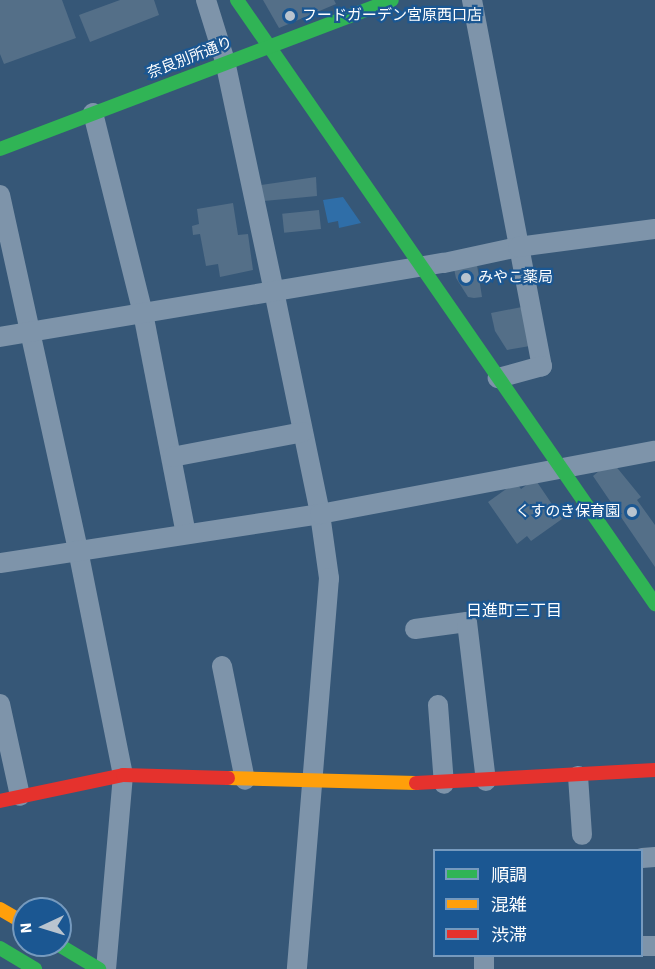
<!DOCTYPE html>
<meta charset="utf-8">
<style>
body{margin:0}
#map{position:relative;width:655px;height:969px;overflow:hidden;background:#365777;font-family:"Source Sans 3","Noto Sans JP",sans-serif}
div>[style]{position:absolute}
.green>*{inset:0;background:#2f6ea8}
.building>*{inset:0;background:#546f88;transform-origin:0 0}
.street>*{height:20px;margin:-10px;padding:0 10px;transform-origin:10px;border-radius:10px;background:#7e94aa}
.fast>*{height:14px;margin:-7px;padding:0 7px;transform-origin:7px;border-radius:7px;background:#30b455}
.slow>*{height:14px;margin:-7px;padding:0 7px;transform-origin:7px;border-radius:7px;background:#ff9f0a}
.jam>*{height:14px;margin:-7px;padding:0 7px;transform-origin:7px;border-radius:7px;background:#e5322d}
.dots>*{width:16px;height:16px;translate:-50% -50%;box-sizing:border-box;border:3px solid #1b5792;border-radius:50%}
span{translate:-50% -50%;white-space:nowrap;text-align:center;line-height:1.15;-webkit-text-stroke:4.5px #1b5792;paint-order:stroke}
.poi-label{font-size:15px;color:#fff}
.left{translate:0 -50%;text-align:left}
.right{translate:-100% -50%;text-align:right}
.street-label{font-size:15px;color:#fff}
.neighbourhood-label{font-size:16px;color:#fff}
.legend{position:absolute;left:433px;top:849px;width:210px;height:108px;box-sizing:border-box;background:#1b5792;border:2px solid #769abe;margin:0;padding:8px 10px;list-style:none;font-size:18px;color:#fff}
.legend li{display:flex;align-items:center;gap:12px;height:30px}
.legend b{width:30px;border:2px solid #769abe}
.north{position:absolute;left:12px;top:897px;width:60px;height:60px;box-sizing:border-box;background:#1b5792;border:2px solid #769abe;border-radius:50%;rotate:266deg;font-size:16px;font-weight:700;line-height:24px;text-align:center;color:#fff}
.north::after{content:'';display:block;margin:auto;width:21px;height:27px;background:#b9c4cf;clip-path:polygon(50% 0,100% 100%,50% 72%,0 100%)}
</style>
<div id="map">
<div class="green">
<div style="clip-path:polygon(343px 197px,361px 223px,339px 228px,338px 221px,328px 223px,323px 200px)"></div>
</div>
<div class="building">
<div style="clip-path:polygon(0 0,62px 0,76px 38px,4px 64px,0 54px)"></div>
<div style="clip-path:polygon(120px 0,154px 0,159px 15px,90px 42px,79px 15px)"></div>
<div style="clip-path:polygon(263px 0,334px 0,336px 4px,279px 28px)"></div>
<div style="clip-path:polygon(316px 177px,317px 196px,264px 201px,261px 185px)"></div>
<div style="clip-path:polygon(233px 203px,238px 235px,248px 234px,253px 270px,220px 277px,218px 264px,206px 266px,200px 234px,193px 235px,192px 226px,199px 224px,197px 209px)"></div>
<div style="left:319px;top:210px;width:19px;height:37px;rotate:84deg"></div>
<div style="clip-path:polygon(477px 265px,482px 297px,474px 298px,468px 297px,456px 278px,454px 269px)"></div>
<div style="clip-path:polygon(522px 307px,530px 346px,507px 350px,495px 331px,491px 313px)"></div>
<div style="clip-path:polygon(614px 464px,641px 497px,637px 500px,655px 525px,655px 567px,593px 476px,605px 466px)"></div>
<div style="clip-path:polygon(535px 479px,562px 519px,531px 541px,527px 536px,517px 544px,488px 502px,516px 482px,521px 489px)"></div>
</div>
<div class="street">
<div style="left:206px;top:0;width:64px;rotate:72.7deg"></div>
<div style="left:225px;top:61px;width:235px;rotate:78deg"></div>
<div style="left:274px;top:291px;width:228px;rotate:78.3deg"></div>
<div style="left:320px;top:514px;width:65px;rotate:82deg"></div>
<div style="left:329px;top:578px;width:392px;rotate:94.7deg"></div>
<div style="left:472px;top:0;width:373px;rotate:79.2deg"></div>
<div style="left:542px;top:366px;width:46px;rotate:164.7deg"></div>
<div style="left:93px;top:113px;width:206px;rotate:76deg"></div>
<div style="left:143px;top:313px;width:225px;rotate:79deg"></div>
<div style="left:0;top:195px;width:363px;rotate:77.6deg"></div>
<div style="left:78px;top:550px;width:229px;rotate:78.7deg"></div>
<div style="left:123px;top:775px;width:195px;rotate:95deg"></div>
<div style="left:0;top:337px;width:450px;rotate:-9.5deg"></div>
<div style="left:444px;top:263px;width:76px;rotate:-12.2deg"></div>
<div style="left:518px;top:247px;width:138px;rotate:-7.5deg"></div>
<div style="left:172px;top:457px;width:133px;rotate:-10.8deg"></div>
<div style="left:0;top:563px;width:324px;rotate:-8.7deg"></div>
<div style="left:320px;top:514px;width:341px;rotate:-10.7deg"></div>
<div style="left:415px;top:629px;width:52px;rotate:-7.7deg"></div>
<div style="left:467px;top:622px;width:160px;rotate:83.2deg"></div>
<div style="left:222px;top:666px;width:116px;rotate:78.6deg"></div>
<div style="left:0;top:704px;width:94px;rotate:77.7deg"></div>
<div style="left:438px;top:705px;width:79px;rotate:85.7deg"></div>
<div style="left:578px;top:776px;width:59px;rotate:86.1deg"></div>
<div style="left:642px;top:858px;width:13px;rotate:-4deg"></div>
<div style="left:642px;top:946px;width:13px"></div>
<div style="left:484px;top:956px;width:13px;rotate:90deg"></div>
</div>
<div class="fast">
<div style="left:237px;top:0;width:735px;rotate:55.31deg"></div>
<div style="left:0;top:149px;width:419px;rotate:-20.8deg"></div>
<div style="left:59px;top:945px;width:47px;rotate:31deg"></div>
<div style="left:0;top:948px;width:41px;rotate:31deg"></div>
</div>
<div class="slow">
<div style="left:228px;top:778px;width:188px;rotate:1.5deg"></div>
<div style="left:0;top:909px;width:28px;rotate:30deg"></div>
</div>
<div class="jam">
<div style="left:416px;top:783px;width:239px;rotate:-3.1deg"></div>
<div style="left:0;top:801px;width:126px;rotate:-11.9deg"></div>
<div style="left:123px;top:775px;width:105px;rotate:1.6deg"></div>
</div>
<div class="dots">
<div style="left:290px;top:16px;background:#b9c4cf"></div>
<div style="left:466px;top:278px;background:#b9c4cf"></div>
<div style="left:632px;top:512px;background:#b9c4cf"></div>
</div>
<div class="poi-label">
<span class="left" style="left:302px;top:16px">フードガーデン宮原西口店</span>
<span class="left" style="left:478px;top:278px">みやこ薬局</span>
<span class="right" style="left:620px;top:512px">くすのき保育園</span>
</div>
<div class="street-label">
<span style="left:190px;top:58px;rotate:-21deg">奈良別所通り</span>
</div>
<div class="neighbourhood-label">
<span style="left:514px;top:611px">日進町三丁目</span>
</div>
<ul class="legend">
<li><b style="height:8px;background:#30b455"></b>順調</li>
<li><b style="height:8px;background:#ff9f0a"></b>混雑</li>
<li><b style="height:8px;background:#e5322d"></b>渋滞</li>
</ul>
<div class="north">N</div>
</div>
